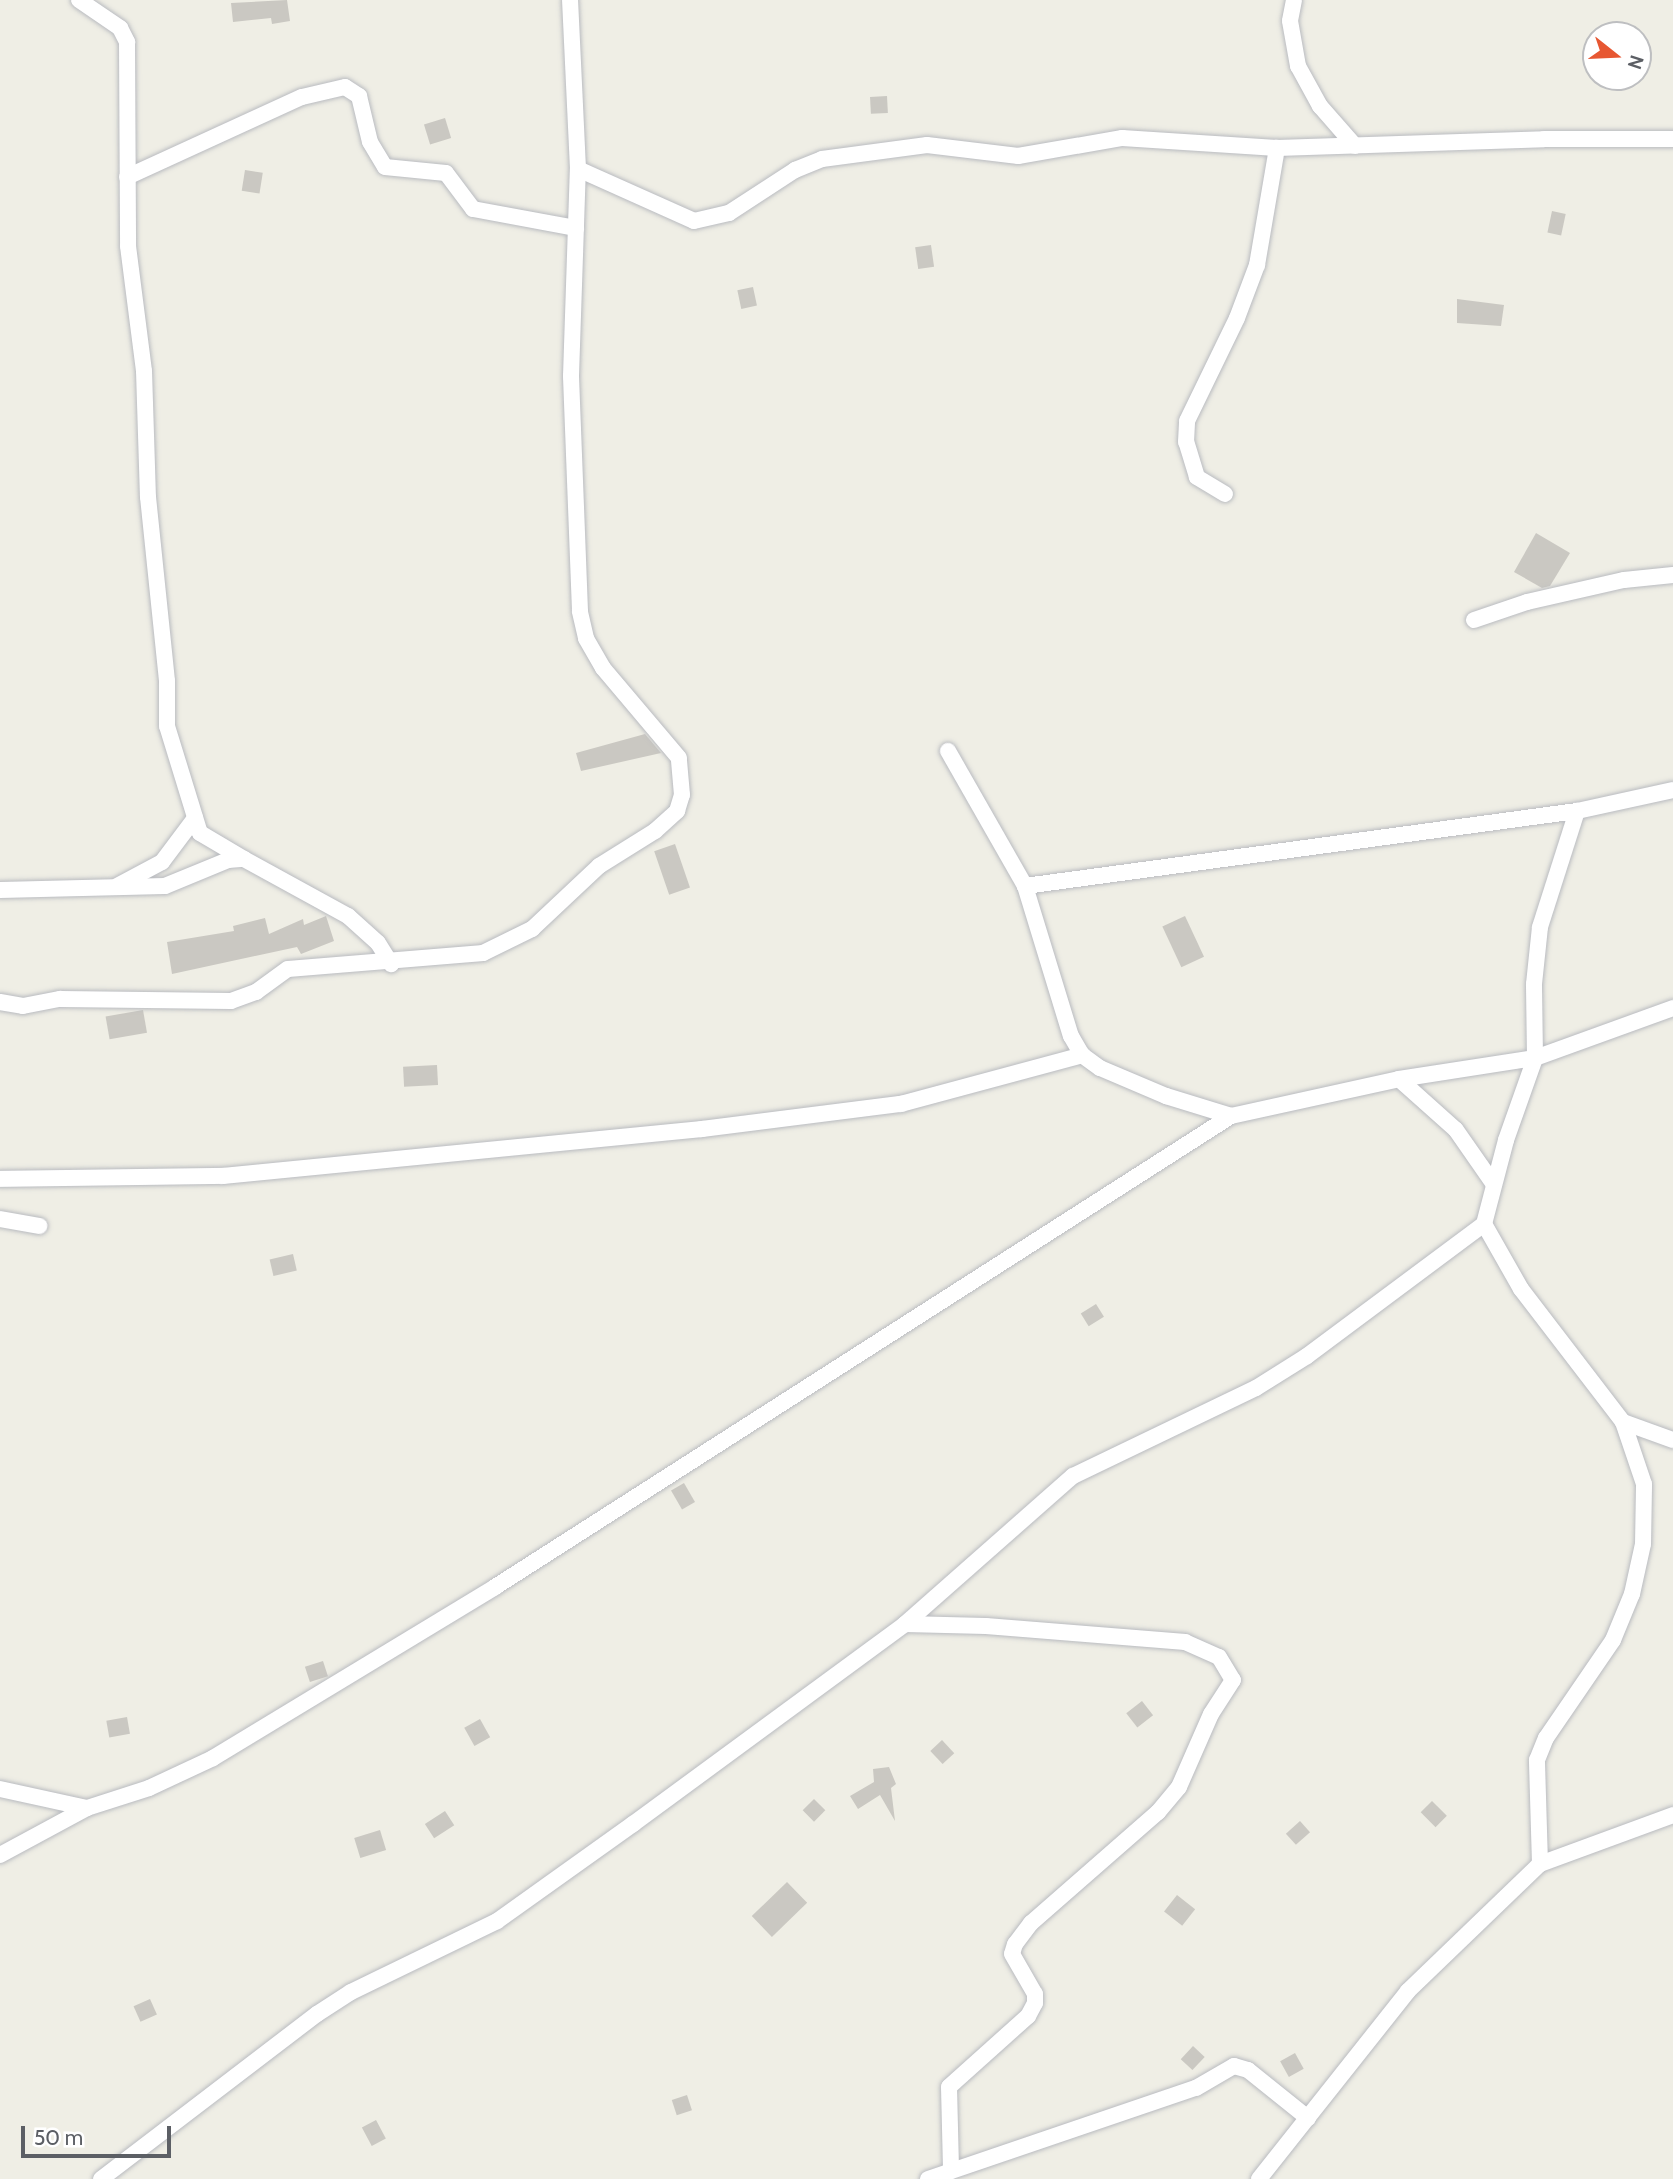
<!DOCTYPE html>
<style>
body{margin:0}
#map{position:relative;width:1673px;height:2179px;overflow:hidden;background:#efeee5;font-family:Cabin,sans-serif}
div>[style]{position:absolute}
.building>*{inset:0;background:#cac8c2;transform-origin:0 0}
.roads{filter:drop-shadow(0 0 2px #b9bbc0) drop-shadow(0 0 2px #b9bbc0)}
.street>*{height:16px;margin:-8px;padding:0 8px;transform-origin:8px;border-radius:8px;background:#fff}
span{translate:-50% -50%;white-space:nowrap;text-align:center;line-height:1.15;-webkit-text-stroke:5px #fff;paint-order:stroke}
.north{position:absolute;left:1582px;top:21px;width:70px;height:70px;box-sizing:border-box;background:#fff;border:2px solid #bebfc1;border-radius:50%;rotate:108deg;font-size:19px;font-weight:700;line-height:28px;text-align:center;color:#5c5f65}
.north::after{content:'';display:block;margin:auto;width:24px;height:32px;background:#e75732;clip-path:polygon(50% 0,100% 100%,50% 72%,0 100%)}
.scale{position:absolute;left:21px;top:2126px;width:150px;height:32px;box-sizing:border-box;border:4px solid #5c5f65;border-top:0;padding-left:9px;font-size:21px;line-height:24px;white-space:nowrap;color:#5c5f65;-webkit-text-stroke:5px #fff;paint-order:stroke}
</style>
<div id="map">
<div class="building">
<div style="clip-path:polygon(287px 0,290px 21px,272px 24px,271px 18px,233px 22px,231px 3px)"></div>
<div style="left:887px;top:96px;width:17px;height:17px;rotate:87deg"></div>
<div style="left:445px;top:118px;width:21px;height:22px;rotate:73deg"></div>
<div style="left:245px;top:170px;width:18px;height:21px;rotate:9deg"></div>
<div style="left:1552px;top:211px;width:14px;height:22px;rotate:12deg"></div>
<div style="left:931px;top:245px;width:22px;height:16px;rotate:82deg"></div>
<div style="left:753px;top:287px;width:19px;height:16px;rotate:78deg"></div>
<div style="clip-path:polygon(1457px 299px,1504px 305px,1501px 326px,1457px 323px)"></div>
<div style="clip-path:polygon(1536px 533px,1570px 553px,1550px 586px,1542px 588px,1514px 572px)"></div>
<div style="clip-path:polygon(645px 734px,661px 753px,581px 771px,576px 753px)"></div>
<div style="left:675px;top:844px;width:46px;height:22px;rotate:71deg"></div>
<div style="clip-path:polygon(326px 916px,334px 941px,301px 954px,297px 947px,172px 974px,167px 942px,234px 931px,233px 926px,265px 918px,269px 934px,303px 919px,304px 925px)"></div>
<div style="left:1185px;top:916px;width:45px;height:25px;rotate:65deg"></div>
<div style="left:143px;top:1010px;width:23px;height:38px;rotate:80deg"></div>
<div style="left:437px;top:1065px;width:20px;height:34px;rotate:87deg"></div>
<div style="left:293px;top:1254px;width:17px;height:24px;rotate:77deg"></div>
<div style="left:1096px;top:1304px;width:15px;height:18px;rotate:58deg"></div>
<div style="left:684px;top:1483px;width:22px;height:15px;rotate:60deg"></div>
<div style="left:323px;top:1661px;width:16px;height:19px;rotate:72deg"></div>
<div style="left:1142px;top:1701px;width:18px;height:20px;rotate:52deg"></div>
<div style="left:127px;top:1717px;width:17px;height:21px;rotate:80deg"></div>
<div style="left:480px;top:1719px;width:21px;height:18px;rotate:61deg"></div>
<div style="left:942px;top:1740px;width:18px;height:16px;rotate:47deg"></div>
<div style="clip-path:polygon(889px 1767px,896px 1784px,891px 1788px,895px 1821px,880px 1795px,858px 1809px,850px 1796px,874px 1782px,873px 1769px)"></div>
<div style="left:814px;top:1799px;width:16px;height:16px;rotate:45deg"></div>
<div style="left:1432px;top:1801px;width:21px;height:16px;rotate:45deg"></div>
<div style="left:445px;top:1811px;width:17px;height:24px;rotate:57deg"></div>
<div style="left:1300px;top:1821px;width:15px;height:19px;rotate:48deg"></div>
<div style="left:380px;top:1830px;width:21px;height:27px;rotate:73deg"></div>
<div style="left:787px;top:1882px;width:29px;height:49px;rotate:46deg"></div>
<div style="left:1177px;top:1895px;width:23px;height:21px;rotate:38deg"></div>
<div style="left:150px;top:1999px;width:17px;height:18px;rotate:66deg"></div>
<div style="left:1193px;top:2046px;width:16px;height:18px;rotate:43deg"></div>
<div style="left:1295px;top:2053px;width:18px;height:17px;rotate:61deg"></div>
<div style="left:687px;top:2095px;width:16px;height:16px;rotate:72deg"></div>
<div style="left:376px;top:2120px;width:21px;height:16px;rotate:62deg"></div>
</div>
<div class="roads">
<div class="street">
<div style="left:79px;top:0;width:50px;rotate:34.3deg"></div>
<div style="left:120px;top:28px;width:16px;rotate:63deg"></div>
<div style="left:127px;top:42px;width:204px;rotate:89.7deg"></div>
<div style="left:128px;top:246px;width:126px;rotate:82.7deg"></div>
<div style="left:144px;top:371px;width:126px;rotate:88.2deg"></div>
<div style="left:148px;top:497px;width:185px;rotate:84.1deg"></div>
<div style="left:167px;top:681px;width:45px;rotate:90deg"></div>
<div style="left:167px;top:726px;width:112px;rotate:72.9deg"></div>
<div style="left:200px;top:833px;width:51px;rotate:30.6deg"></div>
<div style="left:1294px;top:0;width:21px;rotate:101deg"></div>
<div style="left:1290px;top:21px;width:46px;rotate:79.9deg"></div>
<div style="left:1298px;top:66px;width:46px;rotate:61.2deg"></div>
<div style="left:1320px;top:106px;width:53px;rotate:48.8deg"></div>
<div style="left:578px;top:169px;width:127px;rotate:24.1deg"></div>
<div style="left:694px;top:221px;width:36px;rotate:-13deg"></div>
<div style="left:729px;top:213px;width:79px;rotate:-33.1deg"></div>
<div style="left:795px;top:170px;width:29px;rotate:-22deg"></div>
<div style="left:822px;top:159px;width:106px;rotate:-7.6deg"></div>
<div style="left:927px;top:145px;width:92px;rotate:6.9deg"></div>
<div style="left:1018px;top:156px;width:106px;rotate:-9.8deg"></div>
<div style="left:1122px;top:138px;width:155px;rotate:3.7deg"></div>
<div style="left:1277px;top:148px;width:267px;rotate:-1.9deg"></div>
<div style="left:1544px;top:139px;width:129px"></div>
<div style="left:127px;top:177px;width:192px;rotate:-24.6deg"></div>
<div style="left:302px;top:97px;width:44px;rotate:-13.1deg"></div>
<div style="left:345px;top:87px;width:17px;rotate:33deg"></div>
<div style="left:359px;top:96px;width:47px;rotate:76.6deg"></div>
<div style="left:370px;top:142px;width:29px;rotate:59deg"></div>
<div style="left:385px;top:167px;width:61px;rotate:5.6deg"></div>
<div style="left:446px;top:173px;width:45px;rotate:53.1deg"></div>
<div style="left:473px;top:209px;width:105px;rotate:10.5deg"></div>
<div style="left:1225px;top:494px;width:33px;rotate:-149deg"></div>
<div style="left:1197px;top:477px;width:37px;rotate:-107deg"></div>
<div style="left:1186px;top:442px;width:21px;rotate:-87deg"></div>
<div style="left:1187px;top:421px;width:114px;rotate:-64.1deg"></div>
<div style="left:1237px;top:318px;width:57px;rotate:-69.3deg"></div>
<div style="left:1257px;top:265px;width:119px;rotate:-80.3deg"></div>
<div style="left:1474px;top:620px;width:56px;rotate:-18.8deg"></div>
<div style="left:1527px;top:602px;width:99px;rotate:-12.8deg"></div>
<div style="left:1624px;top:580px;width:49px;rotate:-5.8deg"></div>
<div style="left:948px;top:751px;width:155px;rotate:60.3deg"></div>
<div style="left:1025px;top:886px;width:157px;rotate:73deg"></div>
<div style="left:1071px;top:1036px;width:22px;rotate:60deg"></div>
<div style="left:1082px;top:1055px;width:22px;rotate:36deg"></div>
<div style="left:1100px;top:1068px;width:72px;rotate:23deg"></div>
<div style="left:1166px;top:1096px;width:68px;rotate:17.1deg"></div>
<div style="left:117px;top:886px;width:51px;rotate:-28.1deg"></div>
<div style="left:162px;top:862px;width:55px;rotate:-53.1deg"></div>
<div style="left:1025px;top:886px;width:557px;rotate:-7.74deg"></div>
<div style="left:1577px;top:811px;width:98px;rotate:-12.3deg"></div>
<div style="left:0;top:890px;width:165px;rotate:-1.4deg"></div>
<div style="left:165px;top:886px;width:68px;rotate:-22.4deg"></div>
<div style="left:228px;top:860px;width:16px;rotate:-4deg"></div>
<div style="left:244px;top:859px;width:119px;rotate:28.7deg"></div>
<div style="left:348px;top:916px;width:40px;rotate:42deg"></div>
<div style="left:378px;top:943px;width:25px;rotate:58deg"></div>
<div style="left:0;top:1002px;width:23px;rotate:10deg"></div>
<div style="left:23px;top:1006px;width:38px;rotate:-11deg"></div>
<div style="left:60px;top:999px;width:171px;rotate:0.7deg"></div>
<div style="left:231px;top:1001px;width:27px;rotate:-20deg"></div>
<div style="left:256px;top:992px;width:39px;rotate:-36deg"></div>
<div style="left:288px;top:969px;width:196px;rotate:-4.7deg"></div>
<div style="left:483px;top:953px;width:55px;rotate:-26.1deg"></div>
<div style="left:532px;top:929px;width:92px;rotate:-43.2deg"></div>
<div style="left:599px;top:866px;width:66px;rotate:-32deg"></div>
<div style="left:655px;top:831px;width:30px;rotate:-42deg"></div>
<div style="left:677px;top:811px;width:17px;rotate:-73deg"></div>
<div style="left:682px;top:795px;width:37px;rotate:-95deg"></div>
<div style="left:679px;top:758px;width:118px;rotate:-130.2deg"></div>
<div style="left:603px;top:668px;width:34px;rotate:-120deg"></div>
<div style="left:586px;top:638px;width:28px;rotate:-103deg"></div>
<div style="left:580px;top:611px;width:235px;rotate:-92.2deg"></div>
<div style="left:571px;top:376px;width:207px;rotate:-88.1deg"></div>
<div style="left:578px;top:169px;width:169px;rotate:-92.7deg"></div>
<div style="left:1399px;top:1079px;width:76px;rotate:41.8deg"></div>
<div style="left:1456px;top:1130px;width:65px;rotate:55.1deg"></div>
<div style="left:0;top:1179px;width:223px;rotate:-0.8deg"></div>
<div style="left:223px;top:1176px;width:481px;rotate:-5.6deg"></div>
<div style="left:702px;top:1129px;width:201px;rotate:-7.2deg"></div>
<div style="left:901px;top:1104px;width:188px;rotate:-15.1deg"></div>
<div style="left:0;top:1219px;width:40px;rotate:10deg"></div>
<div style="left:1623px;top:1422px;width:53px;rotate:19.8deg"></div>
<div style="left:905px;top:1624px;width:81px;rotate:1.4deg"></div>
<div style="left:986px;top:1626px;width:200px;rotate:4.6deg"></div>
<div style="left:1185px;top:1642px;width:37px;rotate:24deg"></div>
<div style="left:1219px;top:1657px;width:27px;rotate:59deg"></div>
<div style="left:1233px;top:1680px;width:40px;rotate:122.9deg"></div>
<div style="left:1211px;top:1714px;width:80px;rotate:113.7deg"></div>
<div style="left:1179px;top:1787px;width:33px;rotate:130deg"></div>
<div style="left:1158px;top:1812px;width:169px;rotate:138.8deg"></div>
<div style="left:1031px;top:1923px;width:26px;rotate:127deg"></div>
<div style="left:1015px;top:1944px;width:10px;rotate:107deg"></div>
<div style="left:1012px;top:1954px;width:46px;rotate:60.1deg"></div>
<div style="left:1035px;top:1994px;width:9px;rotate:90deg"></div>
<div style="left:1035px;top:2003px;width:15px;rotate:118deg"></div>
<div style="left:1028px;top:2016px;width:106px;rotate:138.1deg"></div>
<div style="left:949px;top:2087px;width:84px;rotate:88.6deg"></div>
<div style="left:0;top:1789px;width:89px;rotate:12.3deg"></div>
<div style="left:87px;top:1808px;width:65px;rotate:-17.9deg"></div>
<div style="left:149px;top:1788px;width:71px;rotate:-25.1deg"></div>
<div style="left:213px;top:1758px;width:330px;rotate:-31.2deg"></div>
<div style="left:495px;top:1587px;width:874px;rotate:-32.62deg"></div>
<div style="left:1231px;top:1116px;width:172px;rotate:-12.4deg"></div>
<div style="left:1399px;top:1079px;width:138px;rotate:-8.8deg"></div>
<div style="left:1535px;top:1058px;width:147px;rotate:-19.9deg"></div>
<div style="left:0;top:1855px;width:99px;rotate:-28.4deg"></div>
<div style="left:1540px;top:1864px;width:104px;rotate:-91.7deg"></div>
<div style="left:1537px;top:1760px;width:24px;rotate:-68deg"></div>
<div style="left:1546px;top:1738px;width:119px;rotate:-55.6deg"></div>
<div style="left:1613px;top:1640px;width:50px;rotate:-67.6deg"></div>
<div style="left:1632px;top:1594px;width:51px;rotate:-77.6deg"></div>
<div style="left:1643px;top:1544px;width:60px;rotate:-89deg"></div>
<div style="left:1644px;top:1484px;width:65px;rotate:-108.7deg"></div>
<div style="left:1623px;top:1422px;width:168px;rotate:-127.5deg"></div>
<div style="left:1521px;top:1289px;width:75px;rotate:-119.6deg"></div>
<div style="left:1484px;top:1224px;width:87px;rotate:-75.3deg"></div>
<div style="left:1506px;top:1140px;width:87px;rotate:-70.5deg"></div>
<div style="left:1535px;top:1058px;width:74px;rotate:-90.8deg"></div>
<div style="left:1534px;top:984px;width:57px;rotate:-84deg"></div>
<div style="left:1540px;top:927px;width:122px;rotate:-72.3deg"></div>
<div style="left:101px;top:2179px;width:272px;rotate:-37.4deg"></div>
<div style="left:317px;top:2014px;width:40px;rotate:-32.9deg"></div>
<div style="left:351px;top:1992px;width:162px;rotate:-25.9deg"></div>
<div style="left:497px;top:1921px;width:167px;rotate:-35.5deg"></div>
<div style="left:633px;top:1824px;width:338px;rotate:-36.3deg"></div>
<div style="left:905px;top:1624px;width:224px;rotate:-41.4deg"></div>
<div style="left:1073px;top:1476px;width:203px;rotate:-25.7deg"></div>
<div style="left:1256px;top:1388px;width:60px;rotate:-32.1deg"></div>
<div style="left:1307px;top:1356px;width:221px;rotate:-36.7deg"></div>
<div style="left:928px;top:2179px;width:283px;rotate:-18.8deg"></div>
<div style="left:1196px;top:2088px;width:44px;rotate:-30.1deg"></div>
<div style="left:1234px;top:2066px;width:15px;rotate:16deg"></div>
<div style="left:1248px;top:2070px;width:77px;rotate:38.7deg"></div>
<div style="left:1259px;top:2179px;width:240px;rotate:-51.6deg"></div>
<div style="left:1408px;top:1991px;width:183px;rotate:-43.9deg"></div>
<div style="left:1540px;top:1864px;width:142px;rotate:-20.2deg"></div>
</div>
</div>
<div class="north">N</div>
<div class="scale">50 m</div>
</div>
